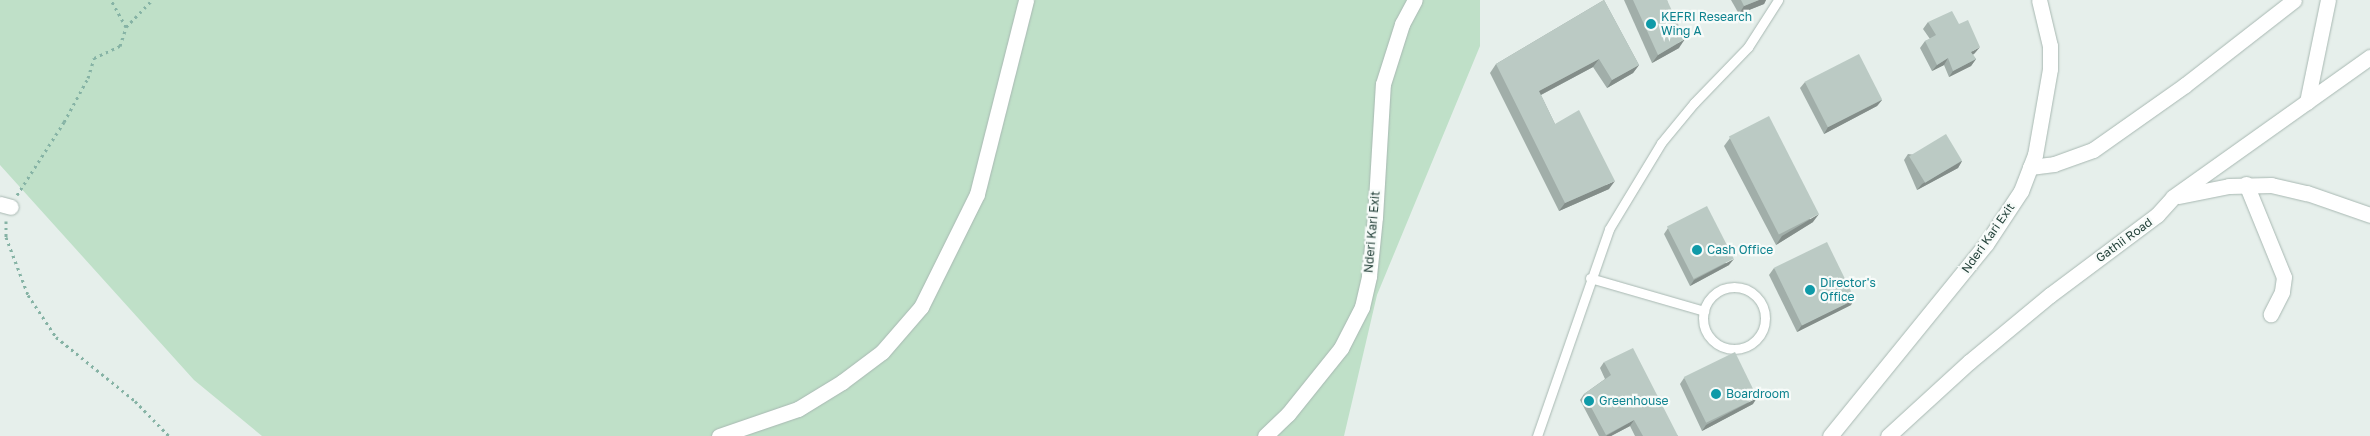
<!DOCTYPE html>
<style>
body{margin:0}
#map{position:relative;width:2370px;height:436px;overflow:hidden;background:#e6efeb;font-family:"Golos Text",sans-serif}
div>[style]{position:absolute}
.green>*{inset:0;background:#bfe0c8}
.path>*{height:3px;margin-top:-1.5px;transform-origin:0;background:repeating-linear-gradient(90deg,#86b3a5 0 2.5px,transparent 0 6.5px)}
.roads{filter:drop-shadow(0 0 1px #a8b8b2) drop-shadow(0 0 1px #a8b8b2)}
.service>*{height:9px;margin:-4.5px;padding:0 4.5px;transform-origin:4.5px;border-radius:4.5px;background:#fff}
.service>.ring{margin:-4.5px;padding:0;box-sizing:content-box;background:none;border:9px solid #fff;border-radius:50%}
.minor>*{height:15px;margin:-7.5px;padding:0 7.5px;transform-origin:7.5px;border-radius:7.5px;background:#fff}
.wall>*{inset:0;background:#a1aea9}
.shaded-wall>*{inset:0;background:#838d89}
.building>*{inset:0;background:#bbcac4;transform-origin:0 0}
.dots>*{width:14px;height:14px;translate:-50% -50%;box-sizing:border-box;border:2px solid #f7fbf9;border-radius:50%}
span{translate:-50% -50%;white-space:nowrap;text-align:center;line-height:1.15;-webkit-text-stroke:4.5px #f7fbf9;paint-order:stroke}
.culture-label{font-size:12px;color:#0d838f}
.left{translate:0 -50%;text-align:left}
.street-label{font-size:12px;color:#24423a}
</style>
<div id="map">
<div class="green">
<div style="clip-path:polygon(0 0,1480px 0,1480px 46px,1377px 295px,1344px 436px,262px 436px,194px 380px,0 165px)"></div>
</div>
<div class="path">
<div style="left:126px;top:27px;width:37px;rotate:-46deg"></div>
<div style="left:17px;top:195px;width:87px;rotate:-57.2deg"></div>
<div style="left:64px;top:122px;width:50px;rotate:-61.4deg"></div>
<div style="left:88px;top:78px;width:21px;rotate:-73deg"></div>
<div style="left:94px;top:58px;width:29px;rotate:-25deg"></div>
<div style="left:120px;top:46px;width:20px;rotate:-72deg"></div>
<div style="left:126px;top:27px;width:31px;rotate:-119deg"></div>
<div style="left:6px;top:221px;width:16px;rotate:90deg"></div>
<div style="left:6px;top:237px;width:62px;rotate:69.2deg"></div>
<div style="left:28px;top:295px;width:50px;rotate:56.3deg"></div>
<div style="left:56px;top:337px;width:102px;rotate:39deg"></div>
<div style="left:135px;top:401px;width:49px;rotate:45.8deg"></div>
</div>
<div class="roads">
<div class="service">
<div style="left:1590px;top:278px;width:119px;rotate:16.1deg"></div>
<div class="ring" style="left:1703px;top:287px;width:53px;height:53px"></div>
<div style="left:1537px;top:436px;width:219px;rotate:-70.8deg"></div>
<div style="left:1609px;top:229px;width:100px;rotate:-58.8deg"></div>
<div style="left:1661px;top:143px;width:52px;rotate:-50.5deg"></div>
<div style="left:1694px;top:103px;width:78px;rotate:-46deg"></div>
<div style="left:1748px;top:47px;width:56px;rotate:-57.4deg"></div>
</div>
<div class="minor">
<div style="left:2307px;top:102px;width:104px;rotate:-78.4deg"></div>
<div style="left:2030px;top:167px;width:24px;rotate:-7deg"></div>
<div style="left:2054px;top:164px;width:41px;rotate:-19.7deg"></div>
<div style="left:2093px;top:150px;width:113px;rotate:-35.2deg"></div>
<div style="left:2185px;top:85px;width:138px;rotate:-37.9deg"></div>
<div style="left:2246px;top:184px;width:100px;rotate:67.8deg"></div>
<div style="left:2284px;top:277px;width:15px;rotate:98deg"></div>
<div style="left:2282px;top:292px;width:25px;rotate:117deg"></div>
<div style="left:2179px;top:196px;width:51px;rotate:-11.3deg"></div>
<div style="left:2229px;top:186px;width:42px;rotate:-1.4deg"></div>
<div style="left:2271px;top:185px;width:37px;rotate:13deg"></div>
<div style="left:2307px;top:193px;width:67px;rotate:19.2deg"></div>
<div style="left:0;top:204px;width:11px;rotate:15deg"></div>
<div style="left:719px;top:436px;width:83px;rotate:-18.9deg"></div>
<div style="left:798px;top:409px;width:52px;rotate:-31.5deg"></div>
<div style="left:842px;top:382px;width:50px;rotate:-36.9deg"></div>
<div style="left:882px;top:352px;width:60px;rotate:-49.1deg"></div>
<div style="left:921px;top:307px;width:126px;rotate:-63.6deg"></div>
<div style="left:977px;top:194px;width:200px;rotate:-75.8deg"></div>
<div style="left:1265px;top:436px;width:32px;rotate:-44deg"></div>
<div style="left:1288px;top:414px;width:85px;rotate:-51.2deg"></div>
<div style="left:1341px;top:348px;width:46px;rotate:-62.9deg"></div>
<div style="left:1362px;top:307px;width:32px;rotate:-77deg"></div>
<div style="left:1369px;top:276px;width:59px;rotate:-84.2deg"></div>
<div style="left:1375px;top:217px;width:133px;rotate:-86.6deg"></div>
<div style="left:1383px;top:84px;width:63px;rotate:-72.4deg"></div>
<div style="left:1402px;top:24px;width:27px;rotate:-62deg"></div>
<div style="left:1830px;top:436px;width:247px;rotate:-50.9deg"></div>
<div style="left:1986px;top:244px;width:64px;rotate:-56.6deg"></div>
<div style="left:2021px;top:191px;width:39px;rotate:-69deg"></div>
<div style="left:2035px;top:155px;width:87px;rotate:-80.1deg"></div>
<div style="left:2050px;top:69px;width:23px;rotate:-90deg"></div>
<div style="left:2050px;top:46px;width:47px;rotate:-103.4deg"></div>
<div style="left:1888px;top:436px;width:110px;rotate:-42.4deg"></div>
<div style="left:1969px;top:362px;width:105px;rotate:-39.6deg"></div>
<div style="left:2050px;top:295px;width:134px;rotate:-36.8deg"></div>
<div style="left:2157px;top:215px;width:24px;rotate:-48deg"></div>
<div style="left:2173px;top:197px;width:242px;rotate:-35.4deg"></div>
</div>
</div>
<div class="wall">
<div style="clip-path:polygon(1604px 0,1639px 65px,1633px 73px,1607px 88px,1593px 67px,1541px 95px,1555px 124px,1609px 189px,1559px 211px,1490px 73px,1496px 64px)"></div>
<div style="clip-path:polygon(1624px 0,1667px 0,1679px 48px,1652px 63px)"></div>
<div style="clip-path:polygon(1731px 0,1766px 0,1764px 4px,1739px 14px)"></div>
<div style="clip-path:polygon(1928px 22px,1975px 53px,1973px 55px,1976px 59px,1971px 66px,1949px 77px,1944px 65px,1932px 71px,1920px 48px,1925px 41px,1930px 39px,1923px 29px)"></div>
<div style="clip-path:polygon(1805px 82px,1882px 100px,1877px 106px,1824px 134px,1800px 88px)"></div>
<div style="clip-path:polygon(1730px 138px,1813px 222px,1776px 245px,1724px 146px)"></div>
<div style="clip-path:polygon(1908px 154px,1962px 161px,1958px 168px,1917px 190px,1904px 160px)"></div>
<div style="clip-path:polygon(1668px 228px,1729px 265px,1690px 286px,1664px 234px)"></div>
<div style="clip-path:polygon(1774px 268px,1851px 305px,1797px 332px,1769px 275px)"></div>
<div style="clip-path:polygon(1604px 362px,1678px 436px,1635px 436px,1630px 426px,1611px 436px,1599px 436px,1580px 400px,1584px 394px,1605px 379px,1600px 368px)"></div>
<div style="clip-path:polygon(1684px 378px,1753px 404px,1702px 431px,1680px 384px)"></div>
</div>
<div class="shaded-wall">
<div style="clip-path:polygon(1759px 0,1766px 0,1764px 4px,1739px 14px,1744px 6px)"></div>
<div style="clip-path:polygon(1685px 39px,1679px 48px,1652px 63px,1658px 55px)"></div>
<div style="clip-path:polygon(1980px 47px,1975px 53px,1966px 58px,1971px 52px)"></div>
<div style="clip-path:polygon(1948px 58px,1944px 65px,1932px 71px,1937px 65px)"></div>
<div style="clip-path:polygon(1599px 59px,1593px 67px,1533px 99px,1539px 91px)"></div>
<div style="clip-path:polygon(1976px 59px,1971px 66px,1949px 77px,1953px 71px)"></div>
<div style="clip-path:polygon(1639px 65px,1633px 73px,1607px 88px,1612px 80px)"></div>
<div style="clip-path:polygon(1882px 100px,1877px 106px,1824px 134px,1828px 127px)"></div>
<div style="clip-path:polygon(1962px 161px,1958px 168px,1917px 190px,1922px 184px)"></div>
<div style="clip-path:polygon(1615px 181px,1609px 189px,1559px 211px,1565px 203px)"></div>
<div style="clip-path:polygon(1819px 214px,1813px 222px,1776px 245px,1782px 236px)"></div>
<div style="clip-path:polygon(1734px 259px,1729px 265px,1690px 286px,1694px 280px)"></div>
<div style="clip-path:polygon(1855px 299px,1851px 305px,1797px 332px,1802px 325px)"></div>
<div style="clip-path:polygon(1757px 398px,1753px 404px,1702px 431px,1706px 425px)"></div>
<div style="clip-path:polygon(1634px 420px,1630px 426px,1611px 436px,1606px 436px)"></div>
</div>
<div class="building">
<div style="clip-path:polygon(1604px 0,1639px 65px,1612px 80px,1599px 59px,1539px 91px,1555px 124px,1579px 110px,1615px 181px,1565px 203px,1496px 64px)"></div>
<div style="clip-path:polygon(1633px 0,1667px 0,1685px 39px,1658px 55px)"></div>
<div style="clip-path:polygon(1741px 0,1759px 0,1744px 6px)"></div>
<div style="clip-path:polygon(1952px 11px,1959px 24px,1968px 20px,1980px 47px,1971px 52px,1976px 59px,1953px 71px,1948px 58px,1937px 65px,1925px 41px,1936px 35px,1928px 22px)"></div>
<div style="left:1859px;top:54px;width:51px;height:61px;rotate:63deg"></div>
<div style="left:1769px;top:116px;width:110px;height:45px;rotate:63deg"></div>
<div style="left:1946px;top:134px;width:31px;height:43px;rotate:59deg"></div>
<div style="left:1707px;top:206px;width:59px;height:45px;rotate:63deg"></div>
<div style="left:1827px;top:242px;width:64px;height:59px;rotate:64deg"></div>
<div style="clip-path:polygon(1633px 348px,1678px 436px,1643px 436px,1634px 420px,1606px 435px,1584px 394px,1611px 375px,1604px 362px)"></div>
<div style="left:1735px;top:352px;width:51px;height:57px;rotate:64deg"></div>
</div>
<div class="dots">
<div style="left:1651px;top:24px;background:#0f9aa8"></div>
<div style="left:1697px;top:250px;background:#0f9aa8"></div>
<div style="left:1810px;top:290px;background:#0f9aa8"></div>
<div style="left:1716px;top:394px;background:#0f9aa8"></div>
<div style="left:1589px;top:401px;background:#0f9aa8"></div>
</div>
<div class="culture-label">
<span class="left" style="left:1661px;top:24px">KEFRI Research<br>Wing A</span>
<span class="left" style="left:1707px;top:250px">Cash Office</span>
<span class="left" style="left:1820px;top:290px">Director's<br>Office</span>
<span class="left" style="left:1726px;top:394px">Boardroom</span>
<span class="left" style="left:1599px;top:401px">Greenhouse</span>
</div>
<div class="street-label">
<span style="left:1372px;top:232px;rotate:-85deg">Nderi Kari Exit</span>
<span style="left:1988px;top:238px;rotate:-55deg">Nderi Kari Exit</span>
<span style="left:2124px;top:240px;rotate:-36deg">Gathii Road</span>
</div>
</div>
